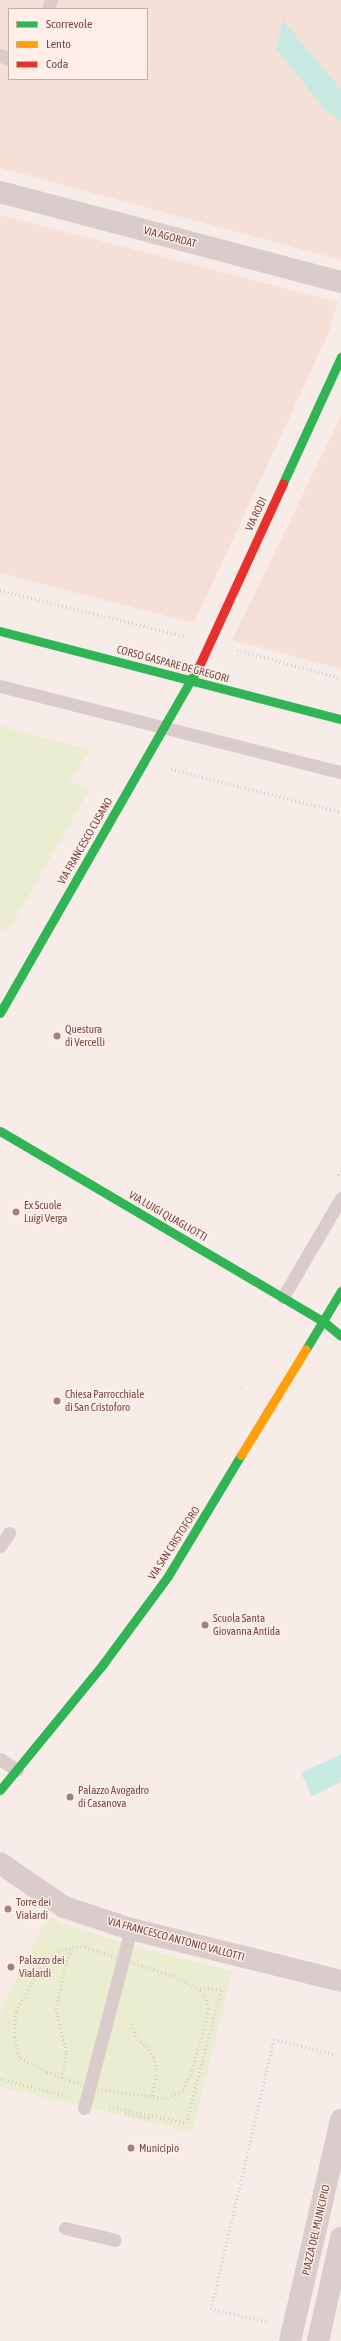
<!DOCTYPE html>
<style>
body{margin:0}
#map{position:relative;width:341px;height:2341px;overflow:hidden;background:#f7ece7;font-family:"Asap Condensed",sans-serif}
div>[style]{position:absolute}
.residential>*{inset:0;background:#f5e0d8}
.green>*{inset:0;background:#eaedd0}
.water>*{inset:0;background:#c7eae2}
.path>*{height:2.5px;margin-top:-1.25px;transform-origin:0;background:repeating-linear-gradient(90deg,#dacccb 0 1px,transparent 0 4px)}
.lane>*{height:13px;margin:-6.5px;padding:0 6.5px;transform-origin:6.5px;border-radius:6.5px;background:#dacccb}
.street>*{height:22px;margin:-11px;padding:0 11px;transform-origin:11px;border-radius:11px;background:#dacccb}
.fast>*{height:9px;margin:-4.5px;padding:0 4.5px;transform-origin:4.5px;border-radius:4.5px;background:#30b455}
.slow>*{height:9px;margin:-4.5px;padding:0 4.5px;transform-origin:4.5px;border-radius:4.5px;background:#ff9f0a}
.jam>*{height:9px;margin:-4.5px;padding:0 4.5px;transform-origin:4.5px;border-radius:4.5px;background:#e5322d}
.dots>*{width:11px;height:11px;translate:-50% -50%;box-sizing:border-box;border:2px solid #ffefe8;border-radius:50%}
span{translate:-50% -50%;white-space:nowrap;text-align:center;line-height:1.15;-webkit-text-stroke:3px #ffefe8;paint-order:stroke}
.street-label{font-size:11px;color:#774845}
.poi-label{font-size:11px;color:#774845}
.left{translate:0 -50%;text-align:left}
.legend{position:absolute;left:8px;top:8px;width:140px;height:72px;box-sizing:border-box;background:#ffefe8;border:1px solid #c9aca7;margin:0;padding:5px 7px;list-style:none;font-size:12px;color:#774845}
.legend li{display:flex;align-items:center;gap:8px;height:20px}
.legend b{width:20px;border:1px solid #c9aca7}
</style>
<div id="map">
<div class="residential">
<div style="clip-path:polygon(evenodd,0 0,341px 0,341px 260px,0 168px,0 0,9px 9px,147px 9px,147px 79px,9px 79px,9px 9px)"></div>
<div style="clip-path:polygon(0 215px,338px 302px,329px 332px,194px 623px,0 573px)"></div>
<div style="clip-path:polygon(341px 416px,341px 669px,232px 640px)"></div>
</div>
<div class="green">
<div style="clip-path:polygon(0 726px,90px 750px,69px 781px,89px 791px,8px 931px,0 927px)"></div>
<div style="clip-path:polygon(49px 1916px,63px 1924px,137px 1947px,232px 1971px,193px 2132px,0 2087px,0 2015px,5px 2001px)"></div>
</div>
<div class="water">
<div style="clip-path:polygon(283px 20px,341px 90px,341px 121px,325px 110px,276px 48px)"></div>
<div style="clip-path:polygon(341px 1754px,341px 1782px,312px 1796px,301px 1773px)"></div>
</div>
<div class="path">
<div style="left:0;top:590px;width:190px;rotate:14deg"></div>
<div style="left:237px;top:650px;width:108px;rotate:15.1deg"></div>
<div style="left:171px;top:769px;width:175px;rotate:14.2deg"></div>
<div style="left:338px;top:1175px;width:6px;rotate:-59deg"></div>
<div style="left:241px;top:1388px;width:4px;rotate:27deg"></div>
<div style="left:72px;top:1947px;width:13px"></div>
<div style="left:85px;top:1947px;width:94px;rotate:18deg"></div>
<div style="left:174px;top:1976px;width:26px;rotate:28deg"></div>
<div style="left:197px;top:1988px;width:12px;rotate:42deg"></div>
<div style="left:206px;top:1996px;width:13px;rotate:77deg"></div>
<div style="left:209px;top:2009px;width:26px;rotate:103deg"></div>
<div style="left:203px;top:2034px;width:39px;rotate:107deg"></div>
<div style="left:192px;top:2071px;width:22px;rotate:114deg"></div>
<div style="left:183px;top:2091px;width:19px;rotate:155deg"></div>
<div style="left:166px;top:2099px;width:78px;rotate:-171.9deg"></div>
<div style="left:89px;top:2088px;width:46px;rotate:-159.6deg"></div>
<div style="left:46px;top:2072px;width:31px;rotate:-151deg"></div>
<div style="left:19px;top:2057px;width:21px;rotate:-104deg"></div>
<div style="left:14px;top:2037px;width:26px;rotate:-86deg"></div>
<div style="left:16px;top:2011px;width:49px;rotate:-60.8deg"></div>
<div style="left:40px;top:1968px;width:28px;rotate:-41deg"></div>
<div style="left:61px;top:1950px;width:11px;rotate:-15deg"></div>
<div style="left:132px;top:2024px;width:16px;rotate:72deg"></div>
<div style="left:137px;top:2039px;width:12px;rotate:35deg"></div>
<div style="left:147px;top:2046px;width:13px;rotate:58deg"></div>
<div style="left:154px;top:2057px;width:14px;rotate:78deg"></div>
<div style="left:157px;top:2071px;width:27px;rotate:100deg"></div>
<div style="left:62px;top:2078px;width:26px;rotate:-81deg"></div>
<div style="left:66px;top:2052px;width:44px;rotate:-103.1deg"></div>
<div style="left:56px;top:2009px;width:45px;rotate:-78.4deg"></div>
<div style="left:65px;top:1965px;width:19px;rotate:-69deg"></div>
<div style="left:0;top:2079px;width:66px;rotate:14deg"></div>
<div style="left:109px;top:2106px;width:79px;rotate:12.4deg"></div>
<div style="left:186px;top:2123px;width:138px;rotate:-75.3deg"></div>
<div style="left:221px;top:1990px;width:24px;rotate:-175deg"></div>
<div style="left:125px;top:2113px;width:25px;rotate:12deg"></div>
<div style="left:149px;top:2118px;width:3px;rotate:-72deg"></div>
<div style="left:266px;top:2322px;width:57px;rotate:-166.7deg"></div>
<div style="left:211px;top:2309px;width:277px;rotate:-76.9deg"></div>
<div style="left:274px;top:2039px;width:62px;rotate:14deg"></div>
</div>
<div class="lane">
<div style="left:48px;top:9px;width:9px;rotate:-72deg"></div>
<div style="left:0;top:55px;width:10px;rotate:24deg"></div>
<div style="left:0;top:686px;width:352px;rotate:14.2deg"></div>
<div style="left:283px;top:1297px;width:115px;rotate:-59.6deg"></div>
<div style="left:0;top:1546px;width:16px;rotate:-55deg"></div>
<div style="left:0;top:1759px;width:20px;rotate:33deg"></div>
<div style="left:84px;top:2108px;width:185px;rotate:-75.3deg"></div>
<div style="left:65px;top:2228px;width:51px;rotate:13.5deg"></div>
</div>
<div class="street">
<div style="left:0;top:192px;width:353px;rotate:14.8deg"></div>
<div style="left:0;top:1863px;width:78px;rotate:34.5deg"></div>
<div style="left:64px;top:1907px;width:71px;rotate:18.2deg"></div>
<div style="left:131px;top:1929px;width:216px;rotate:13.9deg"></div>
<div style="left:290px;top:2341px;width:227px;rotate:-77deg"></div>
<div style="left:318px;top:2341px;width:106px;rotate:-77.4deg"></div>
</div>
<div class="fast">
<div style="left:283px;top:483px;width:139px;rotate:-65.3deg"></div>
<div style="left:0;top:631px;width:352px;rotate:14.5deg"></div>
<div style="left:0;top:1013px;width:400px;rotate:-60.2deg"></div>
<div style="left:0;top:1131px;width:375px;rotate:30.5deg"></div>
<div style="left:323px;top:1321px;width:23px;rotate:40deg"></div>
<div style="left:306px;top:1349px;width:68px;rotate:-58.9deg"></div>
<div style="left:0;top:1790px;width:163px;rotate:-50.7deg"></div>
<div style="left:103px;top:1664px;width:109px;rotate:-53.5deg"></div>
<div style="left:168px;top:1576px;width:141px;rotate:-58.9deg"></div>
</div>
<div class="slow">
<div style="left:241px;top:1455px;width:124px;rotate:-58.5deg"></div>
</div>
<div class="jam">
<div style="left:199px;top:666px;width:201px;rotate:-65.3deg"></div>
</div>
<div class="dots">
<div style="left:57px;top:1036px;background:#a4817e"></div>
<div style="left:16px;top:1212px;background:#a4817e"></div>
<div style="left:57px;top:1401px;background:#a4817e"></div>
<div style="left:205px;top:1625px;background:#a4817e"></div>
<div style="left:70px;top:1797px;background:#a4817e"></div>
<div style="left:8px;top:1909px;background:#a4817e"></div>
<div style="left:11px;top:1967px;background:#a4817e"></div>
<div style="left:131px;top:2148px;background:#a4817e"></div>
</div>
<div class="street-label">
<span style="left:170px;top:237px;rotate:15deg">VIA AGORDAT</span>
<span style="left:256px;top:514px;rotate:-65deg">VIA RODI</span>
<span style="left:173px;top:664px;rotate:15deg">CORSO GASPARE DE GREGORI</span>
<span style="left:85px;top:841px;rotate:-60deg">VIA FRANCESCO CUSANO</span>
<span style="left:168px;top:1216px;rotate:30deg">VIA LUIGI QUAGLIOTTI</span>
<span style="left:174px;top:1543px;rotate:-57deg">VIA SAN CRISTOFORO</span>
<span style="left:176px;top:1939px;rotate:15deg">VIA FRANCESCO ANTONIO VALLOTTI</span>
<span style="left:316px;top:2230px;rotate:-77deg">PIAZZA DEL MUNICIPIO</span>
</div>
<div class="poi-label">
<span class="left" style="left:65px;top:1036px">Questura<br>di Vercelli</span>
<span class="left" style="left:24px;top:1212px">Ex Scuole<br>Luigi Verga</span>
<span class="left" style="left:65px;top:1401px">Chiesa Parrocchiale<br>di San Cristoforo</span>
<span class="left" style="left:213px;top:1625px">Scuola Santa<br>Giovanna Antida</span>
<span class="left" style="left:78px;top:1797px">Palazzo Avogadro<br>di Casanova</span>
<span class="left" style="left:16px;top:1909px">Torre dei<br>Vialardi</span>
<span class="left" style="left:19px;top:1967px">Palazzo dei<br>Vialardi</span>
<span class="left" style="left:139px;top:2148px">Municipio</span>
</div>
<ul class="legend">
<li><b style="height:5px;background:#30b455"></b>Scorrevole</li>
<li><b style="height:5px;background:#ff9f0a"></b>Lento</li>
<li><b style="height:5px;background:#e5322d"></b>Coda</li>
</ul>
</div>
